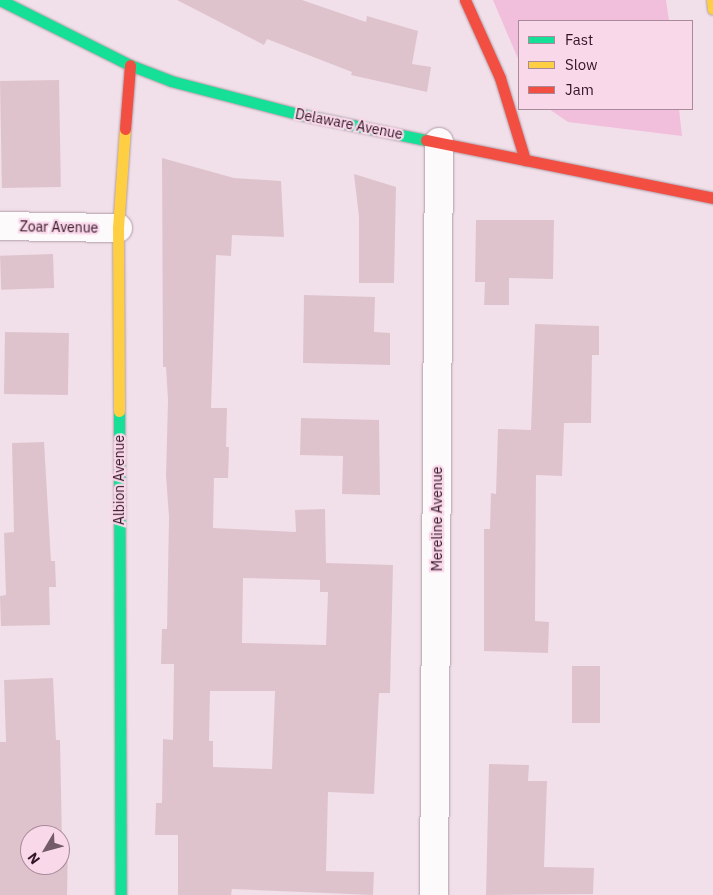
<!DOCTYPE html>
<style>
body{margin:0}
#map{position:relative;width:713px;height:895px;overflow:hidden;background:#f1e0e9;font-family:"IBM Plex Sans",sans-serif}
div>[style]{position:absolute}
.green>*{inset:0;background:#f1bedb}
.building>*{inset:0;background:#dfc3cc;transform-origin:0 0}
.roads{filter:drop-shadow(0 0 1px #b29da9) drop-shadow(0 0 1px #b29da9)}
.street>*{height:28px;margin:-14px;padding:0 14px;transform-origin:14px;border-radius:14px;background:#fdfafc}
.fast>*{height:11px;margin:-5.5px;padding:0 5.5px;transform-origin:5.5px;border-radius:5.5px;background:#16e098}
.slow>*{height:11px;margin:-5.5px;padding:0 5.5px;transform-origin:5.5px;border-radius:5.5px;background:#ffcf43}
.jam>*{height:11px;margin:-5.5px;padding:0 5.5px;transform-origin:5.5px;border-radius:5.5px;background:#f24e42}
span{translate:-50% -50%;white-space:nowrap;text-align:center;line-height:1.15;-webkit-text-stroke:4.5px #f9d8e9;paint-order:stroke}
.street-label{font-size:14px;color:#311426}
.legend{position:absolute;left:518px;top:20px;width:175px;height:90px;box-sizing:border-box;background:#f9d8e9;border:1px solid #a98a9b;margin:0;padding:6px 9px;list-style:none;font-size:15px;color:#311426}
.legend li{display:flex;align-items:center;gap:10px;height:25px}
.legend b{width:25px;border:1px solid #a98a9b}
.north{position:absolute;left:20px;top:825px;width:50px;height:50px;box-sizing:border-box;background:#f9d8e9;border:1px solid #a98a9b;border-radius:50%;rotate:233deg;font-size:14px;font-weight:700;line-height:20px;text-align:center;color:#311426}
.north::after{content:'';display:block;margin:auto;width:18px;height:22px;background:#745b6a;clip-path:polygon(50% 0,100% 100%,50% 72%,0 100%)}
</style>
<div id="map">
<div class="green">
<div style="clip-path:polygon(493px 0,666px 0,669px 21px,519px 21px,519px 61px)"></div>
<div style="clip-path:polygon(549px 109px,679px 109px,682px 136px,568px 122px)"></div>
</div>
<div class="building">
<div style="clip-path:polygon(177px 0,302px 0,366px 22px,367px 16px,418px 31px,412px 64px,431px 67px,427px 92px,351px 75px,352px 72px,267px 39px,264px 45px)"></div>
<div style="left:59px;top:80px;width:107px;height:59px;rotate:89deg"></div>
<div style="clip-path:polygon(evenodd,162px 158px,234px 178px,281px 181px,284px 237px,232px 235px,231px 256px,216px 255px,211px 408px,227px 408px,226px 447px,229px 447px,228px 478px,214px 478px,213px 528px,296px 532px,295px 510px,325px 509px,326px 563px,393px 565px,390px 693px,379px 693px,374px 794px,328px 792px,326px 871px,374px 872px,373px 895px,232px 889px,231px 895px,178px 895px,178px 835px,155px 835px,156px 803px,162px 803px,163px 739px,173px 740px,174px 664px,161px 664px,162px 629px,167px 629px,169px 517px,166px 476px,168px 400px,166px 367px,163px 367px,162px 158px,243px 578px,320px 580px,320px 592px,328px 592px,326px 645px,242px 643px,243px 578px,162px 158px,210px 691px,275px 691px,272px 769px,213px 767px,213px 741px,209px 741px,210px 691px)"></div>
<div style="clip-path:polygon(354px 174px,396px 187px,394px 283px,359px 283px,359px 217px)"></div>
<div style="clip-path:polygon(476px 220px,554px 220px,553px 279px,509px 278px,509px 305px,484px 305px,485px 282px,475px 282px)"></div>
<div style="left:53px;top:254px;width:34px;height:53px;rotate:88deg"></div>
<div style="clip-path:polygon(304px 295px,375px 297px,374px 332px,390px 333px,390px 365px,303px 363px)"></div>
<div style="clip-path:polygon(535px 324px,599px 326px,599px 355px,592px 355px,591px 423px,564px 423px,562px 476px,536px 475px,535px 621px,549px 622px,548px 653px,484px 651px,484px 529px,490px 529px,491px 493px,496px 494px,498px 429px,531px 430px)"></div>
<div style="left:5px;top:332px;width:64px;height:62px;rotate:1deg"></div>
<div style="clip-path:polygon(301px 418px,379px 420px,380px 495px,342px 494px,343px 456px,300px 455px)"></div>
<div style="clip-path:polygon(44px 442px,51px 561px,55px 561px,56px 587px,49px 587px,50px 625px,1px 626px,0 596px,6px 595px,4px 533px,14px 532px,12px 443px)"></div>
<div style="left:572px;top:666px;width:28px;height:57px"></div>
<div style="clip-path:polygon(evenodd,53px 678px,56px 740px,60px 740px,62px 841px,68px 841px,67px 895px,0 895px,0 742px,6px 742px,4px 680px,53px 678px,30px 835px,60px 835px,60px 865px,30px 865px,30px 835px)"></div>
<div style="clip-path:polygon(489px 764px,529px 765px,528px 781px,547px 781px,544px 867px,594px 868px,593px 894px,486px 895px)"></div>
</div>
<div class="roads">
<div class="street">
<div style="left:0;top:226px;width:118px;rotate:1deg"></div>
<div style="left:434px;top:895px;width:753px;rotate:-89.62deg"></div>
</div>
<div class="fast">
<div style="left:0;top:0;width:145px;rotate:26.6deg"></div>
<div style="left:130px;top:65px;width:44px;rotate:21.3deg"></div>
<div style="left:171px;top:81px;width:131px;rotate:14.6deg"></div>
<div style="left:298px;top:114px;width:131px;rotate:11.5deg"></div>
<div style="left:119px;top:411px;width:484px;rotate:89.8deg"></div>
</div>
<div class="slow">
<div style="left:712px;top:0;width:9px;rotate:84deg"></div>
<div style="left:119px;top:411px;width:183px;rotate:-90.3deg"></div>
<div style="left:118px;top:228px;width:99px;rotate:-86deg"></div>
</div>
<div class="jam">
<div style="left:465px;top:0;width:85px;rotate:65.8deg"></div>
<div style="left:500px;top:78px;width:86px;rotate:73deg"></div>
<div style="left:125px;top:129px;width:64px;rotate:-85.5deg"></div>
<div style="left:426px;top:140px;width:293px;rotate:11.4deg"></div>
</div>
</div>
<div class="street-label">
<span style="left:349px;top:124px;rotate:11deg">Delaware Avenue</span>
<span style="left:59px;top:227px;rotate:1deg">Zoar Avenue</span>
<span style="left:119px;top:480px;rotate:-90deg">Albion Avenue</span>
<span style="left:437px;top:519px;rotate:-90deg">Mereline Avenue</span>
</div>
<ul class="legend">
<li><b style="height:6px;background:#16e098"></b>Fast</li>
<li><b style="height:6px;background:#ffcf43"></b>Slow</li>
<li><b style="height:6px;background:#f24e42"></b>Jam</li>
</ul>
<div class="north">N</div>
</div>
